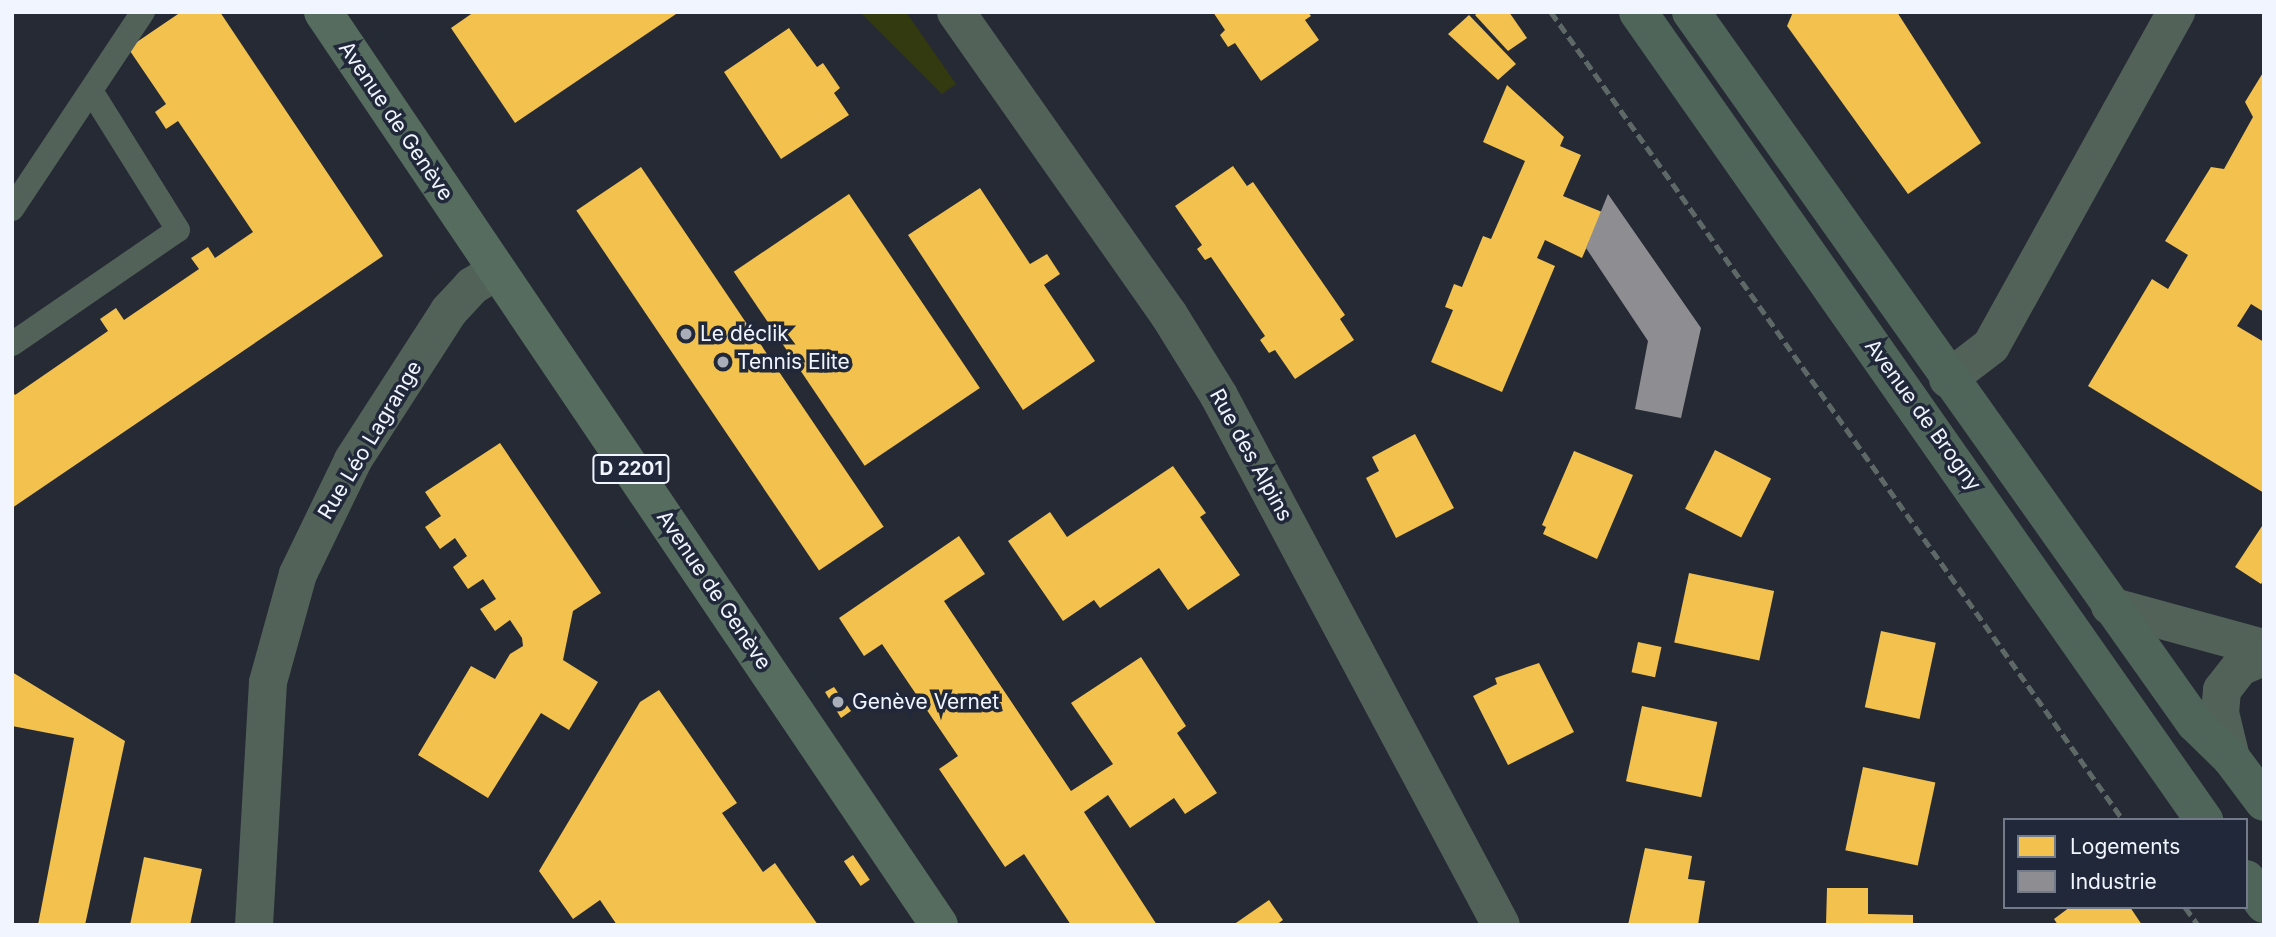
<!DOCTYPE html>
<meta charset="utf-8">
<style>
body{margin:0}
#map{position:relative;width:2276px;height:937px;overflow:hidden;background:#262a34;font-family:Inter,sans-serif}
div>[style]{position:absolute}
.green>*{inset:0;background:#333a10}
.homes>*{inset:0;background:#f2c14e;transform-origin:0 0}
.industry>*{inset:0;background:#8d8d92}
.lane>*{height:24px;margin:-12px;padding:0 12px;transform-origin:12px;border-radius:12px;background:#526259}
.street>*{height:38px;margin:-19px;padding:0 19px;transform-origin:19px;border-radius:19px;background:#526259}
.secondary>*{height:38px;margin:-19px;padding:0 19px;transform-origin:19px;border-radius:19px;background:#506559}
.primary>*{height:38px;margin:-19px;padding:0 19px;transform-origin:19px;border-radius:19px;background:#556c5e}
.rail>*{height:5px;margin-top:-2.5px;transform-origin:0;background:repeating-linear-gradient(90deg,#5e6867 0 10px,transparent 0 15px)}
.dots>*{width:19px;height:19px;translate:-50% -50%;box-sizing:border-box;border:4px solid #20283a;border-radius:50%}
span{translate:-50% -50%;white-space:nowrap;text-align:center;line-height:1.15;-webkit-text-stroke:7px #20283a;paint-order:stroke}
.shield-label span{padding:2px 5px;background:#20283a;border:2px solid;border-radius:5px;-webkit-text-stroke-width:0}
.shield-label{font-size:19px;color:#f0f5ff;font-weight:700}
.street-label{font-size:21px;color:#f0f5ff}
.poi-label{font-size:21px;color:#f0f5ff}
.left{translate:0 -50%;text-align:left}
.frame{position:absolute;inset:0;border:14px solid #f0f5ff;pointer-events:none}
.legend{position:absolute;left:2003px;top:818px;width:245px;height:91px;box-sizing:border-box;background:#20283a;border:2px solid #737a89;margin:0;padding:9px 12px;list-style:none;font-size:21px;color:#f0f5ff}
.legend li{display:flex;align-items:center;gap:14px;height:35px}
.legend b{width:35px;border:2px solid #737a89}
</style>
<div id="map">
<div class="green">
<div style="clip-path:polygon(860px 12px,906px 12px,956px 84px,942px 94px)"></div>
</div>
<div class="homes">
<div style="clip-path:polygon(181px 12px,220px 12px,383px 256px,12px 508px,12px 391px,15px 395px,108px 331px,100px 319px,116px 308px,124px 320px,199px 269px,191px 258px,208px 247px,215px 258px,253px 232px,178px 121px,166px 129px,155px 112px,166px 104px,128px 48px)"></div>
<div style="clip-path:polygon(474px 12px,679px 12px,515px 123px,451px 28px)"></div>
<div style="clip-path:polygon(1213px 12px,1308px 12px,1311px 16px,1305px 20px,1319px 40px,1261px 81px,1235px 43px,1228px 47px,1220px 35px,1225px 30px)"></div>
<div style="clip-path:polygon(1479px 12px,1509px 12px,1527px 38px,1508px 51px,1475px 15px)"></div>
<div style="clip-path:polygon(1793px 12px,1897px 12px,1981px 143px,1908px 194px,1787px 26px)"></div>
<div style="clip-path:polygon(1469px 15px,1516px 64px,1498px 80px,1448px 34px)"></div>
<div style="clip-path:polygon(789px 28px,817px 67px,823px 63px,840px 88px,834px 93px,849px 115px,781px 159px,724px 72px)"></div>
<div style="clip-path:polygon(2264px 71px,2264px 312px,2251px 304px,2237px 326px,2264px 342px,2264px 493px,2088px 386px,2152px 279px,2168px 289px,2188px 255px,2165px 241px,2211px 167px,2224px 169px,2253px 117px,2245px 102px)"></div>
<div style="clip-path:polygon(1507px 85px,1564px 137px,1560px 146px,1581px 155px,1563px 196px,1602px 212px,1582px 258px,1545px 240px,1537px 258px,1555px 266px,1502px 392px,1431px 362px,1453px 310px,1445px 307px,1454px 284px,1462px 287px,1483px 236px,1491px 239px,1525px 161px,1483px 142px)"></div>
<div style="clip-path:polygon(1233px 166px,1247px 186px,1253px 182px,1345px 315px,1340px 319px,1354px 340px,1295px 379px,1275px 350px,1269px 353px,1260px 340px,1265px 336px,1211px 257px,1205px 260px,1197px 249px,1202px 245px,1175px 206px)"></div>
<div style="left:641px;top:167px;width:434px;height:78px;rotate:56deg"></div>
<div style="clip-path:polygon(980px 188px,1030px 264px,1047px 254px,1060px 274px,1044px 285px,1095px 361px,1023px 410px,908px 235px)"></div>
<div style="left:849px;top:194px;width:234px;height:139px;rotate:56deg"></div>
<div style="clip-path:polygon(1415px 434px,1454px 508px,1396px 538px,1366px 478px,1379px 471px,1372px 457px)"></div>
<div style="clip-path:polygon(500px 443px,601px 593px,573px 611px,563px 660px,598px 682px,569px 730px,541px 713px,488px 798px,418px 755px,471px 666px,495px 679px,510px 654px,523px 646px,522px 638px,510px 620px,495px 631px,480px 609px,496px 599px,483px 579px,468px 589px,453px 567px,467px 556px,455px 538px,440px 549px,425px 527px,441px 516px,425px 492px)"></div>
<div style="left:1715px;top:450px;width:63px;height:66px;rotate:27deg"></div>
<div style="clip-path:polygon(1574px 451px,1633px 475px,1597px 559px,1543px 534px,1546px 527px,1542px 525px)"></div>
<div style="clip-path:polygon(1173px 466px,1206px 513px,1200px 517px,1240px 575px,1188px 610px,1159px 568px,1100px 608px,1094px 600px,1063px 621px,1008px 541px,1050px 512px,1067px 537px)"></div>
<div style="clip-path:polygon(2264px 523px,2264px 580px,2261px 584px,2235px 567px)"></div>
<div style="clip-path:polygon(959px 536px,985px 574px,944px 601px,1071px 791px,1113px 764px,1071px 703px,1141px 657px,1186px 726px,1177px 733px,1217px 793px,1185px 814px,1174px 798px,1130px 828px,1108px 795px,1084px 812px,1157px 925px,1071px 925px,1024px 854px,1005px 867px,939px 769px,958px 756px,882px 644px,864px 656px,839px 618px)"></div>
<div style="left:1689px;top:573px;width:87px;height:71px;rotate:12deg"></div>
<div style="left:1881px;top:631px;width:56px;height:78px;rotate:12deg"></div>
<div style="left:1638px;top:642px;width:24px;height:31px;rotate:12deg"></div>
<div style="clip-path:polygon(1539px 663px,1574px 732px,1508px 765px,1473px 696px,1497px 684px,1495px 678px)"></div>
<div style="clip-path:polygon(12px 672px,125px 741px,85px 925px,38px 925px,74px 738px,12px 726px)"></div>
<div style="clip-path:polygon(834px 687px,851px 711px,841px 718px,825px 692px)"></div>
<div style="clip-path:polygon(659px 690px,737px 803px,722px 813px,763px 872px,775px 863px,818px 925px,617px 925px,600px 900px,573px 919px,539px 871px,640px 702px)"></div>
<div style="left:1642px;top:706px;width:77px;height:77px;rotate:12deg"></div>
<div style="left:1863px;top:767px;width:74px;height:85px;rotate:12deg"></div>
<div style="clip-path:polygon(1645px 848px,1692px 856px,1688px 879px,1705px 881px,1698px 925px,1628px 925px)"></div>
<div style="left:853px;top:855px;width:30px;height:11px;rotate:56deg"></div>
<div style="clip-path:polygon(144px 857px,202px 869px,190px 925px,130px 925px)"></div>
<div style="clip-path:polygon(1827px 888px,1868px 888px,1868px 914px,1913px 915px,1913px 925px,1826px 925px)"></div>
<div style="clip-path:polygon(1269px 900px,1283px 920px,1276px 925px,1233px 925px)"></div>
<div style="clip-path:polygon(2070px 907px,2130px 907px,2142px 925px,2058px 925px,2054px 919px)"></div>
</div>
<div class="industry">
<div style="clip-path:polygon(1608px 194px,1701px 328px,1681px 418px,1635px 409px,1648px 341px,1586px 248px)"></div>
</div>
<div class="lane">
<div style="left:12px;top:209px;width:237px;rotate:-56.4deg"></div>
<div style="left:12px;top:344px;width:201px;rotate:-34.5deg"></div>
<div style="left:178px;top:230px;width:164px;rotate:-122deg"></div>
</div>
<div class="street">
<div style="left:956px;top:12px;width:370px;rotate:54.9deg"></div>
<div style="left:1169px;top:315px;width:95px;rotate:58.3deg"></div>
<div style="left:1219px;top:396px;width:599px;rotate:61.94deg"></div>
<div style="left:1948px;top:379px;width:54px;rotate:-37.5deg"></div>
<div style="left:1991px;top:346px;width:382px;rotate:-61deg"></div>
<div style="left:2110px;top:606px;width:160px;rotate:15.3deg"></div>
<div style="left:2231px;top:758px;width:46px;rotate:-103.7deg"></div>
<div style="left:2220px;top:713px;width:23px;rotate:-85deg"></div>
<div style="left:2222px;top:690px;width:29px;rotate:-52deg"></div>
<div style="left:2240px;top:667px;width:26px;rotate:-23deg"></div>
<div style="left:254px;top:925px;width:243px;rotate:-86.7deg"></div>
<div style="left:268px;top:682px;width:112px;rotate:-74.5deg"></div>
<div style="left:298px;top:574px;width:127px;rotate:-64.2deg"></div>
<div style="left:353px;top:460px;width:177px;rotate:-57.2deg"></div>
<div style="left:449px;top:311px;width:34px;rotate:-47deg"></div>
<div style="left:472px;top:286px;width:29px;rotate:-31deg"></div>
</div>
<div class="secondary">
<div style="left:1638px;top:12px;width:987px;rotate:54.99deg"></div>
<div style="left:1691px;top:12px;width:872px;rotate:54.67deg"></div>
<div style="left:2195px;top:723px;width:50px;rotate:44.2deg"></div>
<div style="left:2231px;top:758px;width:55px;rotate:53.1deg"></div>
<div style="left:2246px;top:879px;width:31px;rotate:54deg"></div>
</div>
<div class="primary">
<div style="left:323px;top:12px;width:1101px;rotate:55.99deg"></div>
</div>
<div class="rail">
<div style="left:1551px;top:12px;width:990px;rotate:54.7deg"></div>
<div style="left:2185px;top:907px;width:22px;rotate:54deg"></div>
</div>
<div class="dots">
<div style="left:686px;top:334px;background:#a9aeb8"></div>
<div style="left:723px;top:362px;background:#a9aeb8"></div>
<div style="left:838px;top:702px;background:#a9aeb8"></div>
</div>
<div class="shield-label">
<span style="left:631px;top:469px">D 2201</span>
</div>
<div class="street-label">
<span style="left:396px;top:121px;rotate:56deg">Avenue de Genève</span>
<span style="left:1923px;top:415px;rotate:54deg">Avenue de Brogny</span>
<span style="left:370px;top:440px;rotate:-59deg">Rue Léo Lagrange</span>
<span style="left:1251px;top:455px;rotate:61deg">Rue des Alpins</span>
<span style="left:714px;top:590px;rotate:56deg">Avenue de Genève</span>
</div>
<div class="poi-label">
<span class="left" style="left:700px;top:334px">Le déclik</span>
<span class="left" style="left:737px;top:362px">Tennis Elite</span>
<span class="left" style="left:852px;top:702px">Genève Vernet</span>
</div>
<div class="frame"></div>
<ul class="legend">
<li><b style="height:19px;background:#f2c14e"></b>Logements</li>
<li><b style="height:19px;background:#8d8d92"></b>Industrie</li>
</ul>
</div>
